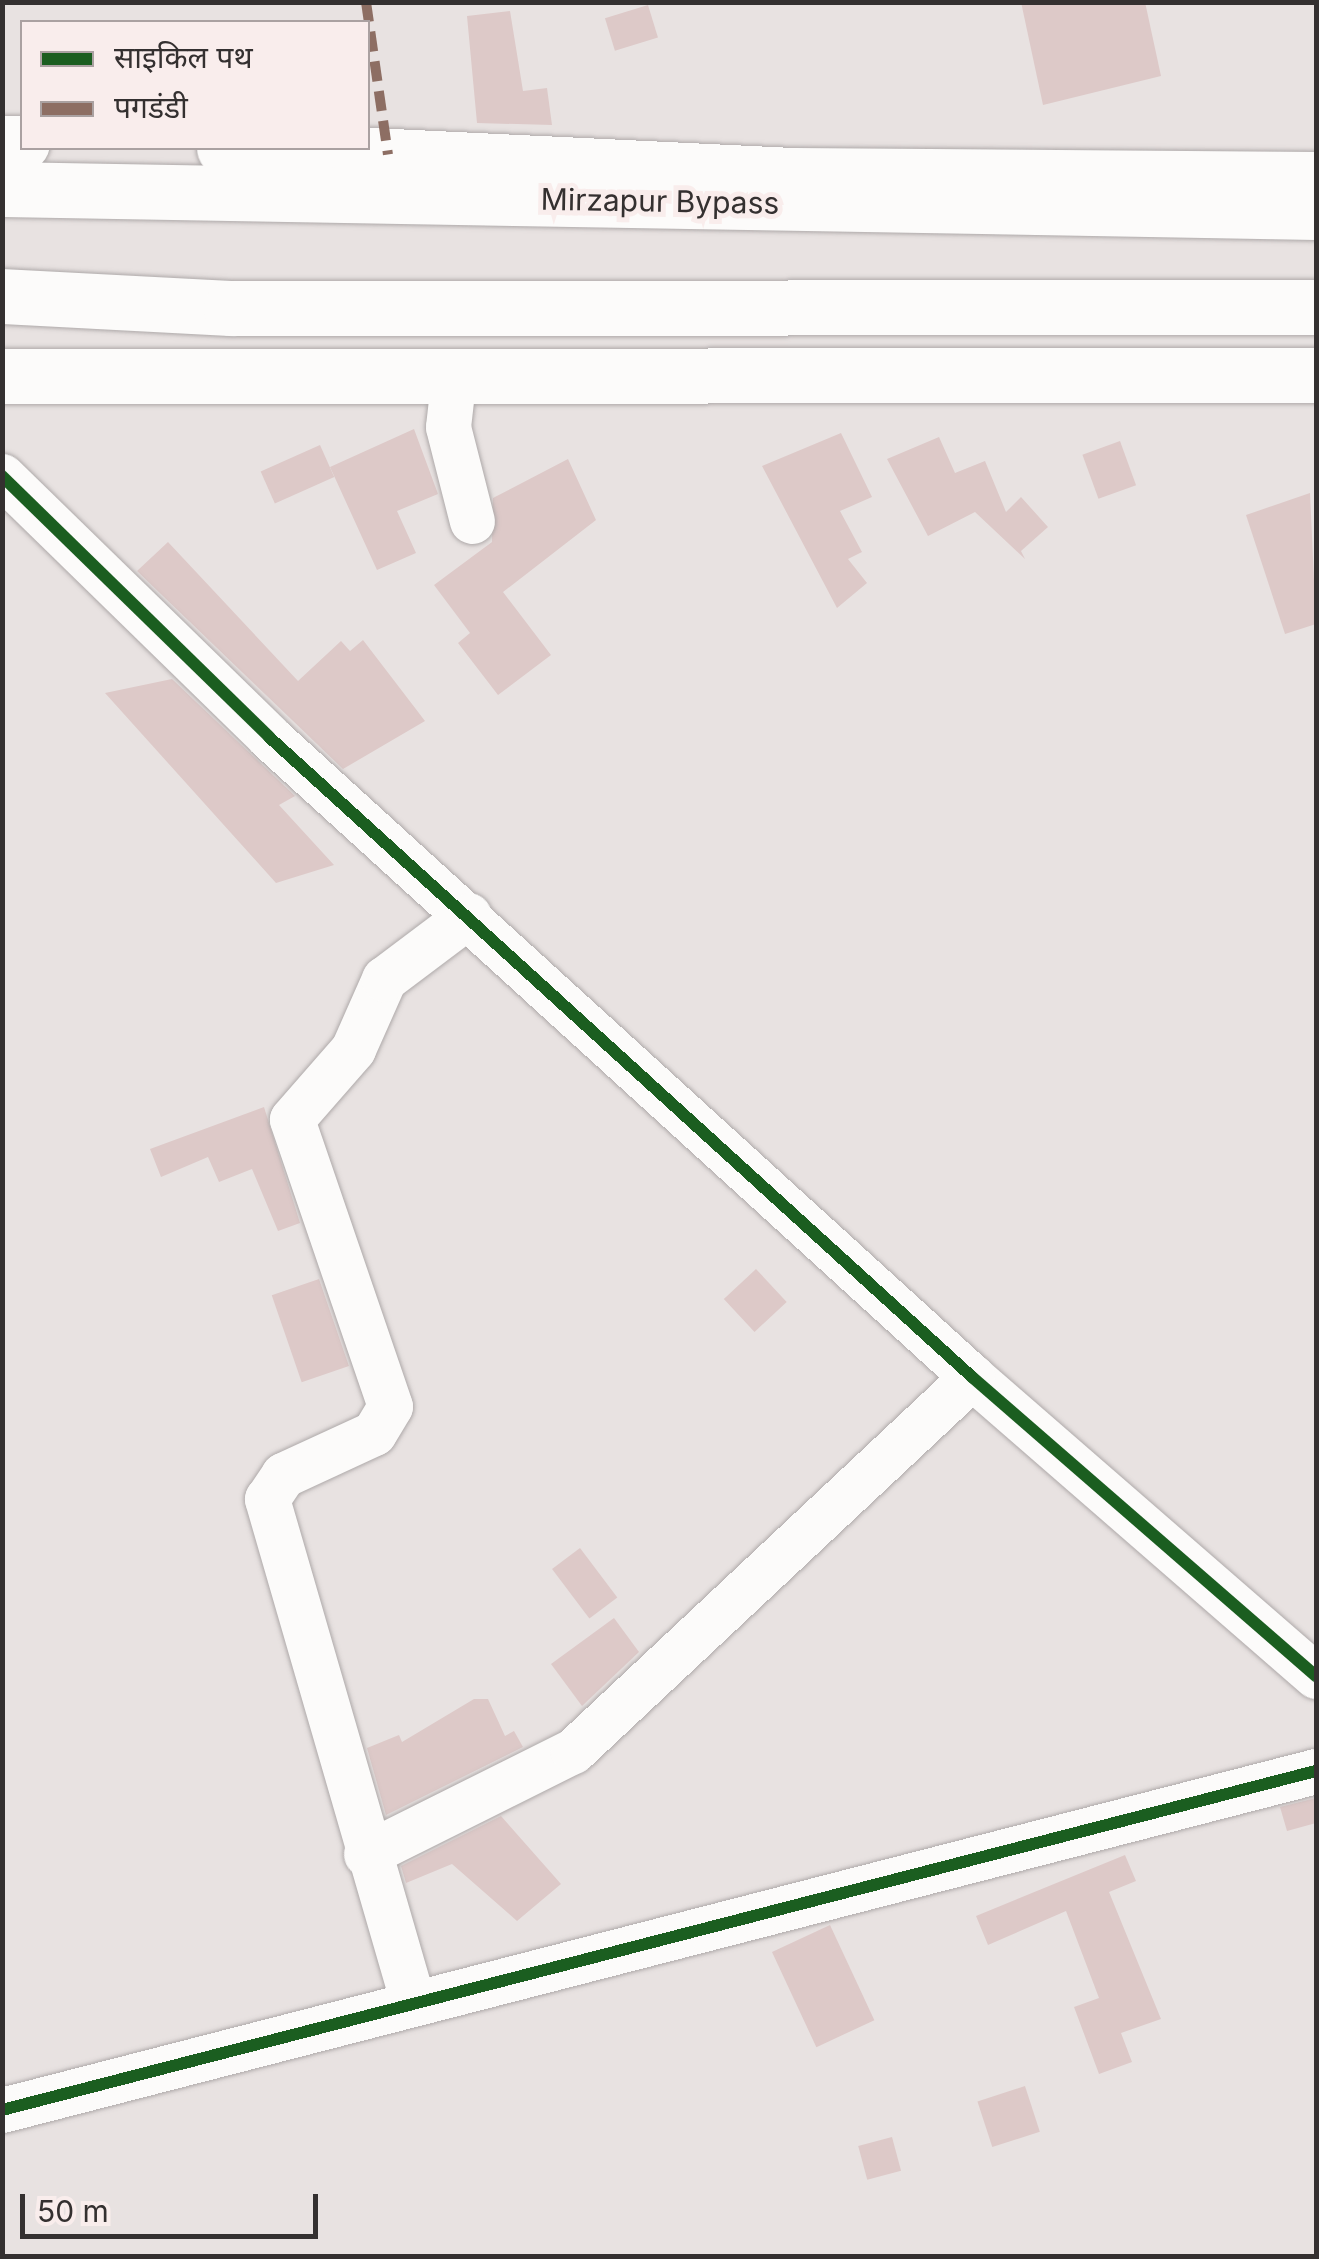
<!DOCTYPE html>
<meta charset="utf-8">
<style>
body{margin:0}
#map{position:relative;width:1319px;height:2259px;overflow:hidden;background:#e8e2e1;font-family:Inter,"Noto Sans Devanagari",sans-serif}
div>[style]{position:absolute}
.building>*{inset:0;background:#ddc9c8;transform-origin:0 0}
.roads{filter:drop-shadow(0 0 2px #aea9a9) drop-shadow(0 0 2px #aea9a9)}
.street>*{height:45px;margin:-22.5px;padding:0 22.5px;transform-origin:22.5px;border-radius:22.5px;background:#fcfbfa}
.secondary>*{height:55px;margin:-27.5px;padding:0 27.5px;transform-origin:27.5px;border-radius:27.5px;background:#fcfbfa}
.highway>*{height:55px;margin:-27.5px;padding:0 27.5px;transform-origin:27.5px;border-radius:27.5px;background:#fcfbfa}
.quiet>*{height:10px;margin-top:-5px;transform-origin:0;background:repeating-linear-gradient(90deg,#8d6e63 0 20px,transparent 0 30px)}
.cycleway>*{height:12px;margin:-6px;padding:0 6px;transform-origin:6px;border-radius:6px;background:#1b5e20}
span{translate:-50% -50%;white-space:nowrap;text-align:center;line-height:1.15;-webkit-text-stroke:10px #f9edec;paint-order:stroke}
.street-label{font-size:30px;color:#343030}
.frame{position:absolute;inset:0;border:5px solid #343030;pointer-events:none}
.legend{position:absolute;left:20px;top:20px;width:350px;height:130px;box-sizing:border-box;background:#f9edec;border:2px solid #aaa1a1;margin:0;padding:12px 18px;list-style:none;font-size:30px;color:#343030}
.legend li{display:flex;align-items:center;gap:20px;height:50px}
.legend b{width:50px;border:2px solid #aaa1a1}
.scale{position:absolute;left:20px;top:2194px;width:298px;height:45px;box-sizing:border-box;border:5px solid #343030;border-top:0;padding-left:12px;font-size:30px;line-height:35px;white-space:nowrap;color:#343030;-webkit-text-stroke:8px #f9edec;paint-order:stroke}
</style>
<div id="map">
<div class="building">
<div style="clip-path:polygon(1021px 2px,1145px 2px,1161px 76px,1043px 105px)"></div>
<div style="left:648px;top:5px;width:34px;height:45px;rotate:73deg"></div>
<div style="clip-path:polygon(510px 11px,523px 91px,547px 88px,552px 125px,477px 123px,467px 16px)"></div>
<div style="clip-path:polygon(414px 429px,438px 494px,397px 511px,416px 553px,377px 570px,330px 467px)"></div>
<div style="clip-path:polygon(841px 433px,872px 497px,840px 511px,862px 552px,848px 559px,867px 583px,837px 608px,762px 466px)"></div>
<div style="clip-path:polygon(939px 437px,955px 473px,985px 461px,1006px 512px,1021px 497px,1048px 527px,1021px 551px,1025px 559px,975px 512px,928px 536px,887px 459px)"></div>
<div style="left:1120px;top:441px;width:47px;height:40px;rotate:70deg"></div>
<div style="left:320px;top:445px;width:35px;height:65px;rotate:66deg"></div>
<div style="clip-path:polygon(568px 459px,596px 520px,503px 592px,551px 655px,498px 695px,458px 643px,470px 633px,434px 585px,492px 542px,493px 498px)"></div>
<div style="clip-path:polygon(1310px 493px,1316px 624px,1285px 634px,1246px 515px)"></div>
<div style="clip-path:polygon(168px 542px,298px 681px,341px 641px,350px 651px,363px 640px,425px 721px,343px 769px,137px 571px)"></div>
<div style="clip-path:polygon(172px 679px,295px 796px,279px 805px,334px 865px,276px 883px,105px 693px)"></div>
<div style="clip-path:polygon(264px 1107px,300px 1223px,278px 1231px,252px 1169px,219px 1182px,208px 1157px,161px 1177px,150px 1149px)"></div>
<div style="left:756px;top:1269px;width:45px;height:44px;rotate:47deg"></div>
<div style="left:319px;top:1279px;width:92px;height:50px;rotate:71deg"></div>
<div style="left:580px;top:1548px;width:62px;height:35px;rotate:53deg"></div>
<div style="clip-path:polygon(614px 1618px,639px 1652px,582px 1706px,551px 1664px)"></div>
<div style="clip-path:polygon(474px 1699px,488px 1699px,505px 1736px,514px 1731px,523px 1747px,386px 1815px,367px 1748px,399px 1735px,402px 1742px)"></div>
<div style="clip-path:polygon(1316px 1798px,1316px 1823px,1287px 1831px,1280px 1807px)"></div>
<div style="clip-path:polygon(501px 1816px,561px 1884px,517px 1921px,452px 1864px,406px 1883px,401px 1866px)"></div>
<div style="clip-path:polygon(1125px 1855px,1136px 1881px,1109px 1892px,1161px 2019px,1121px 2033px,1132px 2062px,1099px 2074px,1074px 2007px,1099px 1998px,1066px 1911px,988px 1945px,976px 1916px)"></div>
<div style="left:830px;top:1925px;width:105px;height:64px;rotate:65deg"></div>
<div style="left:1025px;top:2086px;width:48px;height:50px;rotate:72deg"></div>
<div style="left:892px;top:2137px;width:35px;height:35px;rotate:75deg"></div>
</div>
<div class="roads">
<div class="street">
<div style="left:454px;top:374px;width:53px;rotate:96.5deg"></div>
<div style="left:448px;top:427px;width:97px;rotate:75.7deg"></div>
<div style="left:2px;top:476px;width:373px;rotate:44.3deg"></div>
<div style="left:269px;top:737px;width:951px;rotate:42.31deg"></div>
<div style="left:972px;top:1377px;width:456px;rotate:41deg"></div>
<div style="left:366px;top:1854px;width:231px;rotate:-26.5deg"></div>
<div style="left:573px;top:1751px;width:547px;rotate:-43.15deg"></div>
<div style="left:412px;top:1999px;width:521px;rotate:-106.17deg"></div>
<div style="left:267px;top:1499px;width:29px;rotate:-56deg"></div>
<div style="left:283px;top:1475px;width:100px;rotate:-24.8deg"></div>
<div style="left:374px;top:1433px;width:31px;rotate:-59deg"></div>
<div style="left:390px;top:1406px;width:303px;rotate:-108.9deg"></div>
<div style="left:292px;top:1119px;width:93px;rotate:-48.9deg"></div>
<div style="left:353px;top:1049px;width:77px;rotate:-66.1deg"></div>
<div style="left:384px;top:979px;width:106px;rotate:-37deg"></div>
<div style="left:2px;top:2110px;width:1357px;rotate:-14.47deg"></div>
</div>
<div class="secondary">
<div style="left:2px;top:143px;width:20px"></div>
<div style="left:224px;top:148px;width:570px;rotate:2.72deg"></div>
<div style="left:793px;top:175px;width:523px;rotate:0.44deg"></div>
<div style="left:2px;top:376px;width:1314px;rotate:-0.04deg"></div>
</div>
<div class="highway">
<div style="left:2px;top:189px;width:1314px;rotate:1deg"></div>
<div style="left:2px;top:296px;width:229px;rotate:3deg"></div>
<div style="left:231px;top:308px;width:1085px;rotate:-0.05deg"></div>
</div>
</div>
<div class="quiet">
<div style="left:366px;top:2px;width:154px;rotate:81.8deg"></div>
</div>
<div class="cycleway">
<div style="left:2px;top:476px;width:373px;rotate:44.3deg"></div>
<div style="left:269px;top:737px;width:951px;rotate:42.31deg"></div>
<div style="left:972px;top:1377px;width:456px;rotate:41deg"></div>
<div style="left:2px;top:2110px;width:1357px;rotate:-14.47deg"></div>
</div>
<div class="street-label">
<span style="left:660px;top:201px;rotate:1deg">Mirzapur Bypass</span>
</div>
<div class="frame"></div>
<ul class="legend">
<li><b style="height:12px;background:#1b5e20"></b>साइकिल पथ</li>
<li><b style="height:12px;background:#8d6e63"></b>पगडंडी</li>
</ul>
<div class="scale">50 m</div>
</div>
